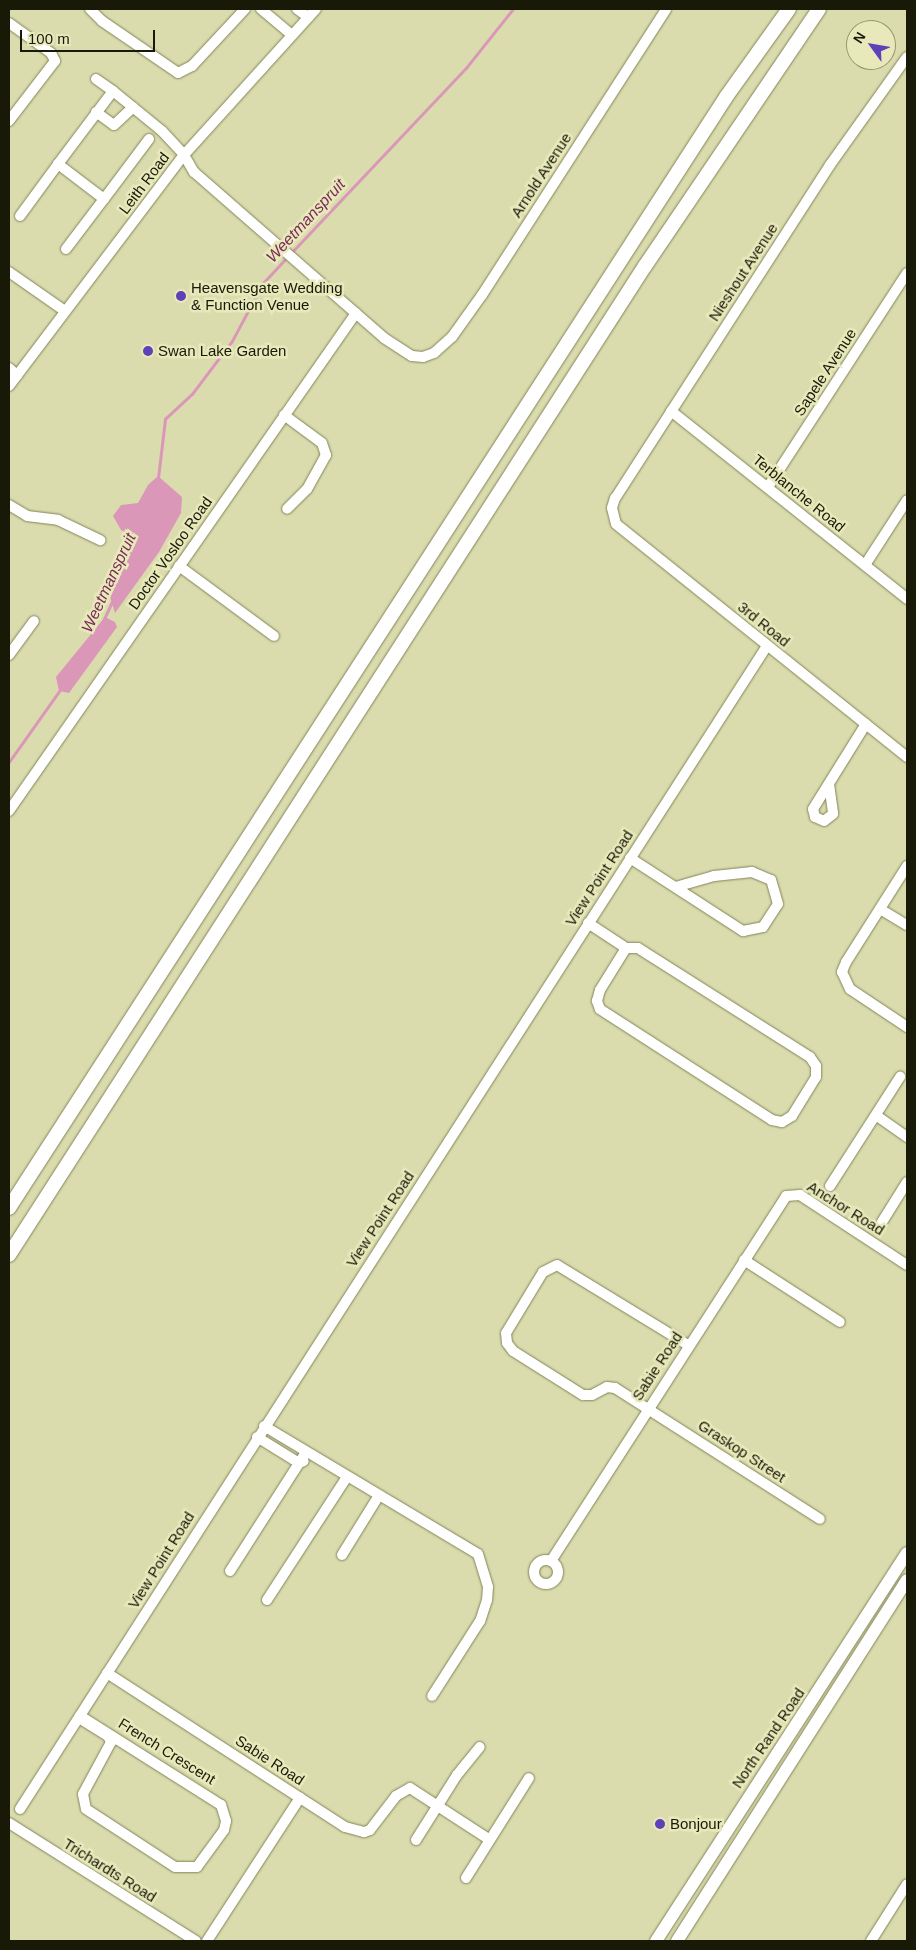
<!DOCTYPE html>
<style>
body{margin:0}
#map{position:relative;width:916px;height:1950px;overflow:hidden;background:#dbdcae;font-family:Arial,sans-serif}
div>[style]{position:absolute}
.water>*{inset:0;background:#db97b8}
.stream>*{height:2.5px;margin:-1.25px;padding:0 1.25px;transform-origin:1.25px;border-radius:1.25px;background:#db97b8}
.roads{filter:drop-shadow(0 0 1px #838459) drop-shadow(0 0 1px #838459)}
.minor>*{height:10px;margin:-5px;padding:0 5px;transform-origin:5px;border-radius:5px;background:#fff}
.minor>.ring{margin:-5px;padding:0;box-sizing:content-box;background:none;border:10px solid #fff;border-radius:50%}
.major>*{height:12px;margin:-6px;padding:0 6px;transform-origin:6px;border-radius:6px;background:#fff}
.highway>*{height:14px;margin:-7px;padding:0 7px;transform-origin:7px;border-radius:7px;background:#fff}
.dots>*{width:14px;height:14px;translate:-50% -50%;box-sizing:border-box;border:2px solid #e8e9bb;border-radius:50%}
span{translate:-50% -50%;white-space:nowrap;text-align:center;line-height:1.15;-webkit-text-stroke:5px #e8e9bb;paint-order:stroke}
.street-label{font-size:15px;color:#191908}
.poi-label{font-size:15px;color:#191908}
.left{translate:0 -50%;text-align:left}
.water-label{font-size:16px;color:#7a2b57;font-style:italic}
.frame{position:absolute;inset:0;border:10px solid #191908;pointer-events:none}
.north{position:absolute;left:846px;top:20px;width:50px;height:50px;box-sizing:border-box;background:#e8e9bb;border:1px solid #959673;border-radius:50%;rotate:302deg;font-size:14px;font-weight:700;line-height:20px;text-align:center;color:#191908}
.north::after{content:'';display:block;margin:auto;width:18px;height:22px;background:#5e40b8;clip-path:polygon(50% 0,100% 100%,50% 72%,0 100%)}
.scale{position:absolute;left:20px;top:30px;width:135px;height:22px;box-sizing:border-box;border:2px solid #191908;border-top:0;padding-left:6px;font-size:15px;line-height:18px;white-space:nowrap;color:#191908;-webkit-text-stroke:4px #e8e9bb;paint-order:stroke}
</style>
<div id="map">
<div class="water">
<div style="clip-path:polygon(158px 476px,182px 497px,181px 513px,159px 552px,115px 613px,110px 597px,134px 538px,121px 530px,113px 516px,121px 505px,138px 503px,148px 485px)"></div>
<div style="clip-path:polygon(105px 617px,115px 622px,117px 627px,69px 693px,59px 691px,56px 677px)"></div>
</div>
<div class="stream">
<div style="left:291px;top:253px;width:255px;rotate:-46.6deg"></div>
<div style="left:466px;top:68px;width:75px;rotate:-51.5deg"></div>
<div style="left:158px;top:478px;width:59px;rotate:-83.2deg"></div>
<div style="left:165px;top:419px;width:37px;rotate:-43deg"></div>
<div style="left:192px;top:394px;width:66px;rotate:-53deg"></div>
<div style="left:232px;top:341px;width:66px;rotate:-61.9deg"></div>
<div style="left:263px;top:283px;width:35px;rotate:-47deg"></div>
<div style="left:104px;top:619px;width:19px;rotate:-65deg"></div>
<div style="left:9px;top:762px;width:88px;rotate:-54.7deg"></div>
</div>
<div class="roads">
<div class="minor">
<div style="left:90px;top:9px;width:17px;rotate:45deg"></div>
<div style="left:102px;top:21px;width:92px;rotate:34.4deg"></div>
<div style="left:178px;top:73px;width:16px;rotate:-27deg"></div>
<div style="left:192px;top:66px;width:78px;rotate:-47.1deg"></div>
<div style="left:261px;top:9px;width:40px;rotate:40deg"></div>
<div style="left:297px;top:9px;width:14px;rotate:36deg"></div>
<div style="left:9px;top:23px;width:52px;rotate:35.5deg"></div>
<div style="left:51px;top:53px;width:9px;rotate:63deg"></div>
<div style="left:55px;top:61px;width:76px;rotate:127.5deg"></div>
<div style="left:907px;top:57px;width:133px;rotate:125.5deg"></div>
<div style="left:830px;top:165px;width:396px;rotate:122.8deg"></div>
<div style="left:615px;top:498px;width:10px;rotate:107deg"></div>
<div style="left:612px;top:508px;width:16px;rotate:76deg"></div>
<div style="left:616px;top:524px;width:373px;rotate:38.7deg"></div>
<div style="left:96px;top:79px;width:21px;rotate:35deg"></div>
<div style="left:96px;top:112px;width:22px;rotate:36deg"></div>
<div style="left:114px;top:125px;width:26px;rotate:-43deg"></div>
<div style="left:104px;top:199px;width:75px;rotate:-53.1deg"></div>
<div style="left:20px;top:216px;width:64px;rotate:-53.8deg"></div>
<div style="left:66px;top:249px;width:63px;rotate:-52.8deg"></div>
<div style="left:104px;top:199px;width:58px;rotate:-142.7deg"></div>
<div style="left:58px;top:164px;width:91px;rotate:-53deg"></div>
<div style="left:113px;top:91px;width:63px;rotate:39.2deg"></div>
<div style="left:162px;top:131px;width:33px;rotate:47deg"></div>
<div style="left:184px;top:155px;width:20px;rotate:60deg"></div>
<div style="left:194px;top:172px;width:252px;rotate:41.1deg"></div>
<div style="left:384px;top:338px;width:33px;rotate:33deg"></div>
<div style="left:412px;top:356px;width:11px;rotate:5deg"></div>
<div style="left:423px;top:357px;width:12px;rotate:-20deg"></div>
<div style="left:434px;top:353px;width:24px;rotate:-42deg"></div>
<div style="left:452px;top:337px;width:52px;rotate:-54.5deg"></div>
<div style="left:482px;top:295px;width:340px;rotate:-57.2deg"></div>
<div style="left:9px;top:272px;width:68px;rotate:34.9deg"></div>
<div style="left:9px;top:368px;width:11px;rotate:41deg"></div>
<div style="left:9px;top:386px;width:290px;rotate:-52.9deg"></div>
<div style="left:184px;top:155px;width:197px;rotate:-47.9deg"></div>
<div style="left:671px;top:411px;width:302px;rotate:38.5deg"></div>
<div style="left:284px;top:415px;width:47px;rotate:36.4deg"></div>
<div style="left:322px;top:443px;width:13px;rotate:72deg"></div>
<div style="left:326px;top:455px;width:39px;rotate:119deg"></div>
<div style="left:307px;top:489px;width:28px;rotate:135deg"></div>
<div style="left:768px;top:487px;width:255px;rotate:-57deg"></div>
<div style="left:9px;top:505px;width:21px;rotate:31deg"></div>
<div style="left:27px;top:516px;width:31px;rotate:7deg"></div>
<div style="left:58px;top:520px;width:47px;rotate:25.5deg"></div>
<div style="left:865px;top:565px;width:77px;rotate:-57.1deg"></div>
<div style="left:179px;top:566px;width:118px;rotate:36.4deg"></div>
<div style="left:9px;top:655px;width:42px;rotate:-53.7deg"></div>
<div style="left:829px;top:784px;width:30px;rotate:82deg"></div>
<div style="left:833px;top:814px;width:11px;rotate:142deg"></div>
<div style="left:824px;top:821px;width:10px;rotate:-156deg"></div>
<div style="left:815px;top:817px;width:8px;rotate:-104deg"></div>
<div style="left:813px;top:809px;width:100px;rotate:-58.1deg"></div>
<div style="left:9px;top:811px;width:607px;rotate:-55.13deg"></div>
<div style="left:630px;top:858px;width:135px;rotate:32.9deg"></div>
<div style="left:743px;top:931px;width:20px;rotate:-11deg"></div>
<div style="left:763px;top:927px;width:27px;rotate:-57deg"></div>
<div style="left:778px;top:904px;width:25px;rotate:-106deg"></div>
<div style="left:771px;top:880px;width:21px;rotate:-157deg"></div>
<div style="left:752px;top:872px;width:38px;rotate:174deg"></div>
<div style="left:714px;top:876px;width:40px;rotate:164deg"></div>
<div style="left:907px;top:866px;width:114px;rotate:122.4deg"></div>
<div style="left:846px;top:962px;width:11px;rotate:112deg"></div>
<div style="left:842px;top:972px;width:19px;rotate:65deg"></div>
<div style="left:850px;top:989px;width:69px;rotate:33.7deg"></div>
<div style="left:880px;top:909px;width:31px;rotate:31deg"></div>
<div style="left:588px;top:923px;width:45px;rotate:33.3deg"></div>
<div style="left:626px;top:948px;width:12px"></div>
<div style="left:638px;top:948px;width:204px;rotate:32.4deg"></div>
<div style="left:810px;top:1057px;width:11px;rotate:56deg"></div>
<div style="left:816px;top:1066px;width:11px;rotate:90deg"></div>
<div style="left:816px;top:1077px;width:46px;rotate:121.6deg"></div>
<div style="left:792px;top:1116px;width:12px;rotate:149deg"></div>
<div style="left:782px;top:1122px;width:10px;rotate:-169deg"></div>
<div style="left:772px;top:1120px;width:205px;rotate:-147.2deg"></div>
<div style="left:600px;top:1009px;width:9px;rotate:-111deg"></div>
<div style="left:597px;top:1001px;width:11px;rotate:-75deg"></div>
<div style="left:600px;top:990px;width:49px;rotate:-58.2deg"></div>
<div style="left:877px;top:1116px;width:37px;rotate:35deg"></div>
<div style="left:830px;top:1186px;width:130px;rotate:-57.3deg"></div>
<div style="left:882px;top:1222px;width:47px;rotate:-58deg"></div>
<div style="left:744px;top:1260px;width:114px;rotate:32.9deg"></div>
<div style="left:688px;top:1345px;width:153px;rotate:-148.6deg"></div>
<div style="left:557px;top:1265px;width:16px;rotate:153deg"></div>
<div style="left:543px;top:1272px;width:71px;rotate:121.2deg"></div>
<div style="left:506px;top:1333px;width:10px;rotate:84deg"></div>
<div style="left:507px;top:1343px;width:10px;rotate:53deg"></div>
<div style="left:513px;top:1351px;width:83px;rotate:32.2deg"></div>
<div style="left:583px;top:1395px;width:9px"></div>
<div style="left:592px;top:1395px;width:17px;rotate:-28deg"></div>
<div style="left:607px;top:1387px;width:8px;rotate:7deg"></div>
<div style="left:615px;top:1388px;width:243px;rotate:32.6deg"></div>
<div style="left:264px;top:1426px;width:249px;rotate:30.9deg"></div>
<div style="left:478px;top:1554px;width:34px;rotate:73deg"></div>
<div style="left:488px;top:1587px;width:13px;rotate:94deg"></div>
<div style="left:487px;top:1600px;width:22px;rotate:108deg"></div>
<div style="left:480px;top:1621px;width:89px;rotate:122.6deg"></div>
<div style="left:257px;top:1437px;width:49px;rotate:31.8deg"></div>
<div style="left:299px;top:1463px;width:5px;rotate:-22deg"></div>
<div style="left:342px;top:1555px;width:68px;rotate:-58.2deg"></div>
<div class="ring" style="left:534px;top:1560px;width:14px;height:14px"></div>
<div style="left:551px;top:1561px;width:434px;rotate:-57.2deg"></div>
<div style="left:786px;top:1196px;width:14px;rotate:-4deg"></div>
<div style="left:800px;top:1195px;width:128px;rotate:33.2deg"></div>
<div style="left:230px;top:1571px;width:141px;rotate:-57.4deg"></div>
<div style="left:267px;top:1600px;width:147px;rotate:-57deg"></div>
<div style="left:107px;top:1673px;width:283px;rotate:32.9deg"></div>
<div style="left:345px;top:1827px;width:20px;rotate:15deg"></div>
<div style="left:364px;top:1832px;width:6px;rotate:-18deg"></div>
<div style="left:370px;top:1830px;width:43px;rotate:-52.6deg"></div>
<div style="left:396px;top:1796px;width:16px;rotate:-30deg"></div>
<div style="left:410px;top:1788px;width:95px;rotate:33deg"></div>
<div style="left:79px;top:1718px;width:34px;rotate:32deg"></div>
<div style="left:108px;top:1736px;width:7px;rotate:63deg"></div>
<div style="left:111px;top:1742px;width:59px;rotate:118.3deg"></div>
<div style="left:83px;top:1794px;width:15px;rotate:79deg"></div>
<div style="left:86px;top:1809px;width:106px;rotate:33.1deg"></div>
<div style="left:175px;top:1867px;width:22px"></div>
<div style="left:197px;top:1867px;width:46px;rotate:-53.9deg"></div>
<div style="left:224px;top:1830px;width:9px;rotate:-77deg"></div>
<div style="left:226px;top:1821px;width:17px;rotate:-107deg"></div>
<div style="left:221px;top:1805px;width:167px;rotate:-147.7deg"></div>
<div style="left:20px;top:1809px;width:1382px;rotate:-57.29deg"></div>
<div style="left:9px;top:1823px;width:221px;rotate:32.3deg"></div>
<div style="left:416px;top:1840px;width:77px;rotate:-57.8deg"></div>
<div style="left:457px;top:1775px;width:36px;rotate:-51deg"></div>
<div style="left:466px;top:1878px;width:118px;rotate:-57.8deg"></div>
<div style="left:207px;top:1941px;width:171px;rotate:-57deg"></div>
<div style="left:871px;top:1941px;width:67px;rotate:-57.7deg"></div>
</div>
<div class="major">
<div style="left:656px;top:1941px;width:462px;rotate:-57.1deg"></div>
<div style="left:677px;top:1941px;width:428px;rotate:-57.5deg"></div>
</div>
<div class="highway">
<div style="left:9px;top:1208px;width:1322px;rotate:-57.16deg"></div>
<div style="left:726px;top:97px;width:108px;rotate:-54.4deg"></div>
<div style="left:9px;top:1255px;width:1176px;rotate:-57.26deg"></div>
<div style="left:645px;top:266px;width:310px;rotate:-55.9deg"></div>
</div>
</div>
<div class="dots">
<div style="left:181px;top:296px;background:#5e40b8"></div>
<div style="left:148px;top:351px;background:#5e40b8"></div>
<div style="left:660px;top:1824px;background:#5e40b8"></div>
</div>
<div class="street-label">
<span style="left:541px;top:175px;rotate:-57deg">Arnold Avenue</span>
<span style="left:144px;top:183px;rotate:-53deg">Leith Road</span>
<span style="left:743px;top:272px;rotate:-57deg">Nieshout Avenue</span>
<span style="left:825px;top:372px;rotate:-57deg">Sapele Avenue</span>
<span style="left:799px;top:493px;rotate:39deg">Terblanche Road</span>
<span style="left:170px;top:553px;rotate:-55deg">Doctor Vosloo Road</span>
<span style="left:764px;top:624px;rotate:39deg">3rd Road</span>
<span style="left:599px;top:878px;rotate:-57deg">View Point Road</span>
<span style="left:846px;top:1208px;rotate:32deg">Anchor Road</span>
<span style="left:380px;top:1219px;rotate:-57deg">View Point Road</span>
<span style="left:657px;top:1366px;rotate:-57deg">Sabie Road</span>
<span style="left:742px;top:1451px;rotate:33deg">Graskop Street</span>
<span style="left:161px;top:1560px;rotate:-58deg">View Point Road</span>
<span style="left:768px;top:1738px;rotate:-56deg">North Rand Road</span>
<span style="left:167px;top:1751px;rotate:32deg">French Crescent</span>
<span style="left:270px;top:1760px;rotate:33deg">Sabie Road</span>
<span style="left:110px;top:1870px;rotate:32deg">Trichardts Road</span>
</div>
<div class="poi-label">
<span class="left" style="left:191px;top:296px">Heavensgate Wedding<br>&amp; Function Venue</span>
<span class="left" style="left:158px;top:351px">Swan Lake Garden</span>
<span class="left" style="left:670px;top:1824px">Bonjour</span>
</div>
<div class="water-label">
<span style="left:306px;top:221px;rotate:-47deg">Weetmanspruit</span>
<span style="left:109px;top:583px;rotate:-65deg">Weetmanspruit</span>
</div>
<div class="frame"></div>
<div class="north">N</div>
<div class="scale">100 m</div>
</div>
